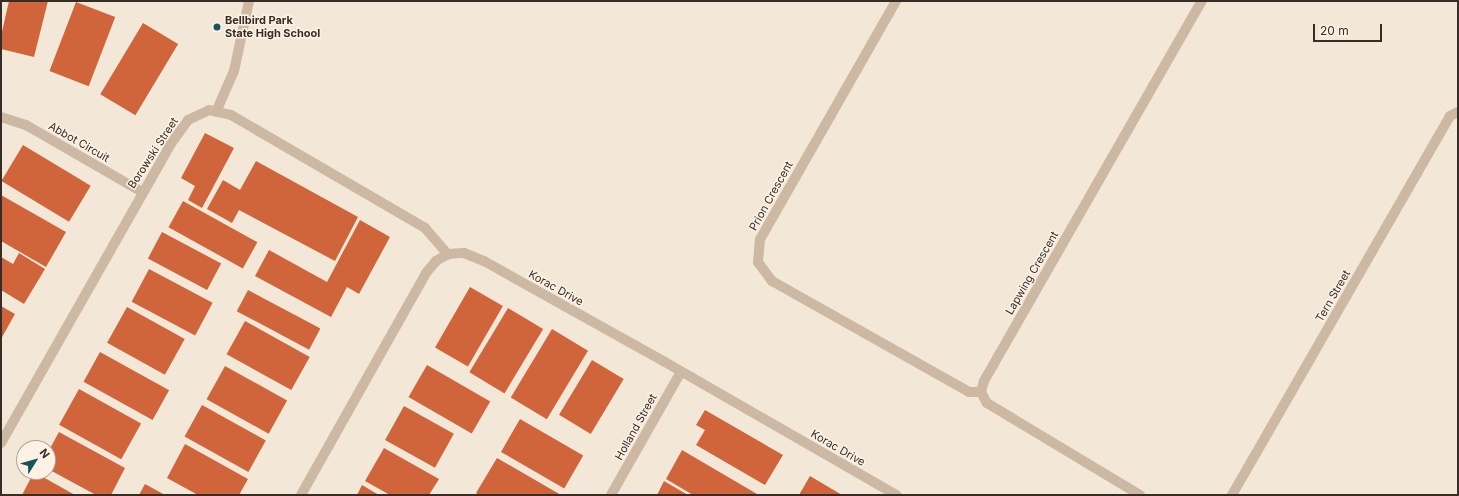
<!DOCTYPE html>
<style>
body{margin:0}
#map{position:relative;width:1459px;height:496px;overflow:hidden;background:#f3e8d8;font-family:Inter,sans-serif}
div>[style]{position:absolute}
.building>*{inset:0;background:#d0643a;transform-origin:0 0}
.minor>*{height:10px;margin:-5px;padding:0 5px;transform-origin:5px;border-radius:5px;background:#ccb8a3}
.dots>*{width:11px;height:11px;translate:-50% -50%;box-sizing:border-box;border:2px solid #fbf2e5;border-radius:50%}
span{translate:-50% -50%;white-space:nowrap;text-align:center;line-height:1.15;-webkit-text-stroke:3px #fbf2e5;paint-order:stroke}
.poi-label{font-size:11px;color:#372c26;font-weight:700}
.left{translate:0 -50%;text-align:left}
.street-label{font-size:11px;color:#372c26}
.frame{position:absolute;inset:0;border:2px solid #372c26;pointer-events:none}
.north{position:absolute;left:16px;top:440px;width:40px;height:40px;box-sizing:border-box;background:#fbf2e5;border:1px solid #ada399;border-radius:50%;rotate:53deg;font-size:11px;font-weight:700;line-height:16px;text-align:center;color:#372c26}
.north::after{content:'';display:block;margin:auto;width:14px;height:18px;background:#18545b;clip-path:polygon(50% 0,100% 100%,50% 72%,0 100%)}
.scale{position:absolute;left:1313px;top:24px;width:69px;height:18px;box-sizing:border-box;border:2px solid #372c26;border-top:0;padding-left:5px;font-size:12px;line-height:14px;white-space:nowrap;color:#372c26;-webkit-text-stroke:3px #fbf2e5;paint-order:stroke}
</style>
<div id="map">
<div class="building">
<div style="clip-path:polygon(9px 1px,48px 1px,34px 57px,1px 49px,1px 36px)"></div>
<div style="left:76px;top:2px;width:42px;height:74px;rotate:21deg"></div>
<div style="left:143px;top:23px;width:41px;height:83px;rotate:31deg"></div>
<div style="clip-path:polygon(205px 133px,234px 148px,202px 208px,188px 200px,195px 186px,181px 178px)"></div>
<div style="left:23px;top:145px;width:79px;height:42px;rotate:31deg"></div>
<div style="clip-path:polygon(256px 161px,358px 217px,335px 261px,239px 210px,232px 223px,207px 209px,223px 180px,240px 190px)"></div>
<div style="clip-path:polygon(1px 195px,66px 232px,46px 267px,1px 241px)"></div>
<div style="left:183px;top:201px;width:85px;height:30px;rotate:29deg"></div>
<div style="clip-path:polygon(360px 220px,390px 237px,359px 294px,347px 287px,331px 317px,255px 276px,269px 250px,327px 282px)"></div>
<div style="left:162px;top:232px;width:67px;height:30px;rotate:28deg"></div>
<div style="clip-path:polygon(19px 253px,45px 269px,24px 304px,1px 290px,1px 257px,13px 264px)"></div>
<div style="left:149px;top:269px;width:72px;height:37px;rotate:28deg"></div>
<div style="left:470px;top:287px;width:38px;height:70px;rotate:30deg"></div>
<div style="left:248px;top:290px;width:82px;height:24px;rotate:28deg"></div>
<div style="clip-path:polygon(1px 306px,15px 314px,1px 339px)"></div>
<div style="left:127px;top:307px;width:66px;height:41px;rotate:29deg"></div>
<div style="left:508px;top:308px;width:41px;height:75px;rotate:31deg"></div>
<div style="left:245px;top:321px;width:74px;height:38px;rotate:29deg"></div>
<div style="left:552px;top:329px;width:42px;height:80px;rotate:31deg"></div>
<div style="left:100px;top:352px;width:79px;height:34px;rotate:29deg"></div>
<div style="left:592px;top:360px;width:37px;height:64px;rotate:31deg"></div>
<div style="left:427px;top:365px;width:73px;height:37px;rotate:30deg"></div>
<div style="left:225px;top:366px;width:71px;height:38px;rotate:29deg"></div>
<div style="left:79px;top:389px;width:71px;height:41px;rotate:29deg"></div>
<div style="left:202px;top:405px;width:73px;height:36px;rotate:29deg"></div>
<div style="left:404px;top:406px;width:57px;height:39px;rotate:29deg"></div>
<div style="clip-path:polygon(705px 410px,783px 455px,765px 485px,696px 445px,705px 430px,696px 425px)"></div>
<div style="left:520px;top:419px;width:73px;height:38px;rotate:30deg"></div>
<div style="clip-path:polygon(59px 432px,125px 468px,111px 495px,96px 495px,48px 469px,48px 452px)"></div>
<div style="clip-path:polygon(185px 444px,248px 479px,239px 495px,198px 495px,167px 478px)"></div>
<div style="clip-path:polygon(384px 448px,439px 479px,429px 495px,390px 495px,365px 481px)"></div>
<div style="clip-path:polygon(682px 450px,757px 494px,757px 495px,693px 495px,666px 479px)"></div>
<div style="clip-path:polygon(497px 458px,561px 495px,479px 495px,476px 493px)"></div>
<div style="clip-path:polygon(34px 472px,75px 495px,22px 495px)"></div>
<div style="clip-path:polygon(810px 476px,842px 495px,799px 495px)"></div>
<div style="clip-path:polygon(664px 481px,688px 495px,657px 495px)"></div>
<div style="clip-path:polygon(145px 484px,165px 495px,139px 495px)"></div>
<div style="clip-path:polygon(362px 485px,379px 495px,357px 495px)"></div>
</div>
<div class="minor">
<div style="left:896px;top:1px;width:274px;rotate:119.7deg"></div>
<div style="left:760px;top:239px;width:23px;rotate:95deg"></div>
<div style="left:758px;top:262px;width:24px;rotate:54deg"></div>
<div style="left:772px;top:281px;width:226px;rotate:29.4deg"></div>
<div style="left:969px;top:392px;width:12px"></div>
<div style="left:216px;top:112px;width:45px;rotate:-66.3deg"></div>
<div style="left:234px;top:71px;width:72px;rotate:-77.9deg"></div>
<div style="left:1px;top:117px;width:26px;rotate:18deg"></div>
<div style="left:26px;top:125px;width:134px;rotate:30deg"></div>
<div style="left:1px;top:443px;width:343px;rotate:-60.4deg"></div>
<div style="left:170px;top:145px;width:31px;rotate:-54deg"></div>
<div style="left:188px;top:120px;width:23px;rotate:-25deg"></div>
<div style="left:209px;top:110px;width:23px;rotate:13deg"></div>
<div style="left:231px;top:115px;width:225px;rotate:30.2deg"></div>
<div style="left:425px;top:228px;width:35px;rotate:49deg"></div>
<div style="left:301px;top:495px;width:255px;rotate:-60.6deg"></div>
<div style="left:426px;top:273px;width:16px;rotate:-50deg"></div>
<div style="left:436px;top:261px;width:14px;rotate:-30deg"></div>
<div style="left:448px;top:254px;width:16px;rotate:-4deg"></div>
<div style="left:464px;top:253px;width:22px;rotate:22deg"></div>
<div style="left:484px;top:261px;width:207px;rotate:29.2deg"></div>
<div style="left:665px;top:362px;width:267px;rotate:29.9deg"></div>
<div style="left:611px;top:495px;width:142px;rotate:-60.4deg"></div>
<div style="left:1140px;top:495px;width:179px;rotate:-149deg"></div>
<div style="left:987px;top:403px;width:13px;rotate:-119deg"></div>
<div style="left:981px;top:392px;width:11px;rotate:-75deg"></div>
<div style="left:984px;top:381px;width:438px;rotate:-60.2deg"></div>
<div style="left:1232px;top:495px;width:437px;rotate:-60.1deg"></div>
<div style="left:1450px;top:116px;width:9px;rotate:-27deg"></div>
</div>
<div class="dots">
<div style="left:217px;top:27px;background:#18545b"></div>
</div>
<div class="poi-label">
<span class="left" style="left:225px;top:27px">Bellbird Park<br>State High School</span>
</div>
<div class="street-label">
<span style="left:79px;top:142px;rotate:30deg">Abbot Circuit</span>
<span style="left:153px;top:153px;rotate:-57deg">Borowski Street</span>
<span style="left:771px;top:196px;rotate:-61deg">Prion Crescent</span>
<span style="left:1032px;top:273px;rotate:-60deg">Lapwing Crescent</span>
<span style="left:556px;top:288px;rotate:29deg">Korac Drive</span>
<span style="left:1333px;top:296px;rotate:-60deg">Tern Street</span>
<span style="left:636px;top:427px;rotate:-61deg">Holland Street</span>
<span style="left:838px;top:448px;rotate:30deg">Korac Drive</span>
</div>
<div class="frame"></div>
<div class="north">N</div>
<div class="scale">20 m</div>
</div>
